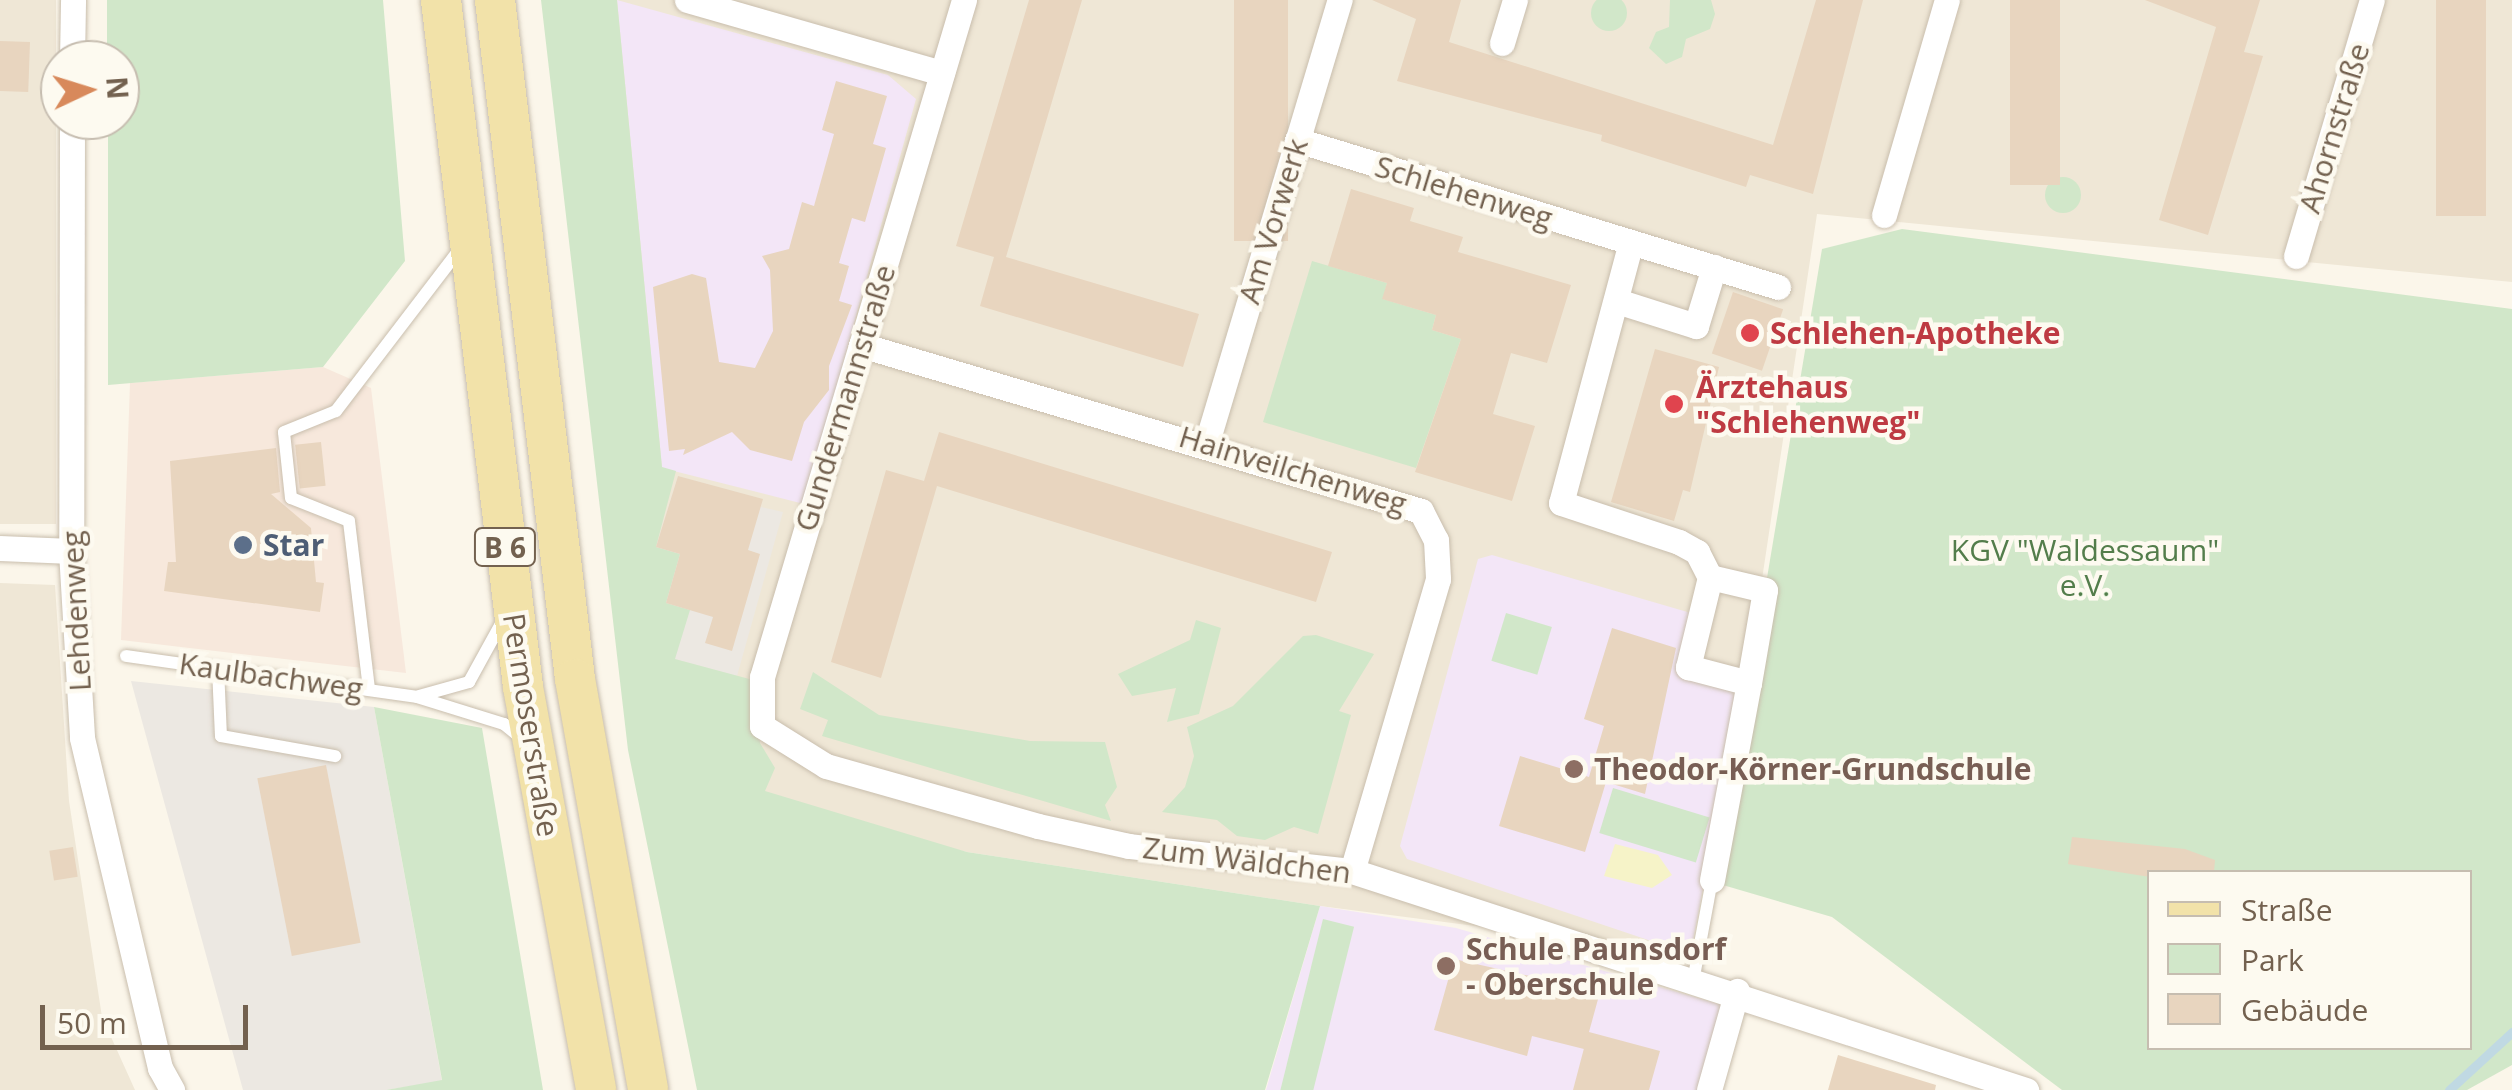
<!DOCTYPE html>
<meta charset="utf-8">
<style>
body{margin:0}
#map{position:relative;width:2512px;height:1090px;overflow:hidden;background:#fbf6ea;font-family:"Open Sans",sans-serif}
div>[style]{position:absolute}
.residential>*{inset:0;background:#efe7d6;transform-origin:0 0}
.commercial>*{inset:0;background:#f7e8dc}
.industrial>*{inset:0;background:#ece8e2}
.education>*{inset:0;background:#f3e6f7}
.green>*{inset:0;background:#d1e7c9;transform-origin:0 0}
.round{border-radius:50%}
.sand>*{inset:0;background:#f6f3c8}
.stream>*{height:9px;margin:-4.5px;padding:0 4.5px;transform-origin:4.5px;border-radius:4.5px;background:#c0d9e3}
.building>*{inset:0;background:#e8d5bf;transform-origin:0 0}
.roads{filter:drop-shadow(0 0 2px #c9bead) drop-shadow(0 0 2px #c9bead)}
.service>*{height:12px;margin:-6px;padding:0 6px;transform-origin:6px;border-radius:6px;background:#fff}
.minor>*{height:25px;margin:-12.5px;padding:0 12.5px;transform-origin:12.5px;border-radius:12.5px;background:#fff}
.primary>*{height:40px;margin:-20px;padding:0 20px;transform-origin:20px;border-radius:20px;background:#f2e2a9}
.dots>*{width:28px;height:28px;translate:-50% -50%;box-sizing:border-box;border:5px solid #fdfaf0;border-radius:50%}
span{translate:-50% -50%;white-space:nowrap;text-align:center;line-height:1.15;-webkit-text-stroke:9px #fdfaf0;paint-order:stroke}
.shield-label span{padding:2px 8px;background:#fdfaf0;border:2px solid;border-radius:8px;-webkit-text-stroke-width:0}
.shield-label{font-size:28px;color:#73614f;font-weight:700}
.street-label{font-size:30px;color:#73614f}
.health-label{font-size:30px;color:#be3a42;font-weight:700}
.left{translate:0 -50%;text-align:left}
.service-label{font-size:30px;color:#4e5e75;font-weight:700}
.park-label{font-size:30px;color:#537d4b}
.education-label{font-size:30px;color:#785e54;font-weight:700}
.legend{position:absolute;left:2147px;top:870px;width:325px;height:180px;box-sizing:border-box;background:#fdfaf0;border:2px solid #c6bdb0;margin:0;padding:12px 18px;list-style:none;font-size:30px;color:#73614f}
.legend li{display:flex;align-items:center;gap:20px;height:50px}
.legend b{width:50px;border:2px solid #c6bdb0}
.north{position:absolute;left:40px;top:40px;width:100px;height:100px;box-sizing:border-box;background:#fdfaf0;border:2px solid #c6bdb0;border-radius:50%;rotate:86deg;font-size:28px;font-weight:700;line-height:40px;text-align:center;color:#73614f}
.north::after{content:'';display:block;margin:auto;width:35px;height:45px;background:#d8895b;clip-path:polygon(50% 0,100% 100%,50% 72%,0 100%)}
.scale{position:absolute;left:40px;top:1005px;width:208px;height:45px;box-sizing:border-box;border:5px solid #73614f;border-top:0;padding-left:12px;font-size:30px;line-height:35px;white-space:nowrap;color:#73614f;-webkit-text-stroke:8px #fdfaf0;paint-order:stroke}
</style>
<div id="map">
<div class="residential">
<div style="left:0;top:0;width:56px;height:524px"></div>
<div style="clip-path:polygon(568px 0,2512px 0,2512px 282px,1817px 214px,1761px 586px,1676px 952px,1320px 906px,967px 852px,670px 786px)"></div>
<div style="clip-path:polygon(0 583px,55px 585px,69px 801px,102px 1017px,135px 1090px,0 1090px)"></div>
</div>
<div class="commercial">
<div style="clip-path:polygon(323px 367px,371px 388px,406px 673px,121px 640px,130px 383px)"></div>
</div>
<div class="industrial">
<div style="clip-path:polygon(678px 476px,762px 499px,761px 507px,783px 512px,737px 676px,674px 659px,689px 611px,666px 603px,656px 547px)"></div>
<div style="clip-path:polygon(131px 681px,374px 707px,442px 1081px,386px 1090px,243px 1090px)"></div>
</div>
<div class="education">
<div style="clip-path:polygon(617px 0,888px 75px,916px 99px,804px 504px,662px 468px)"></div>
<div style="clip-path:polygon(1492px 555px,1701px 616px,1688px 667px,1741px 693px,1692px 945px,1669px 947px,1407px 859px,1400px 846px,1478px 559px)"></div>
<div style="clip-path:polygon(1320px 906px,1456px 928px,1722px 1005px,1699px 1090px,1266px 1090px)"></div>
</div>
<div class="green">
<div class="round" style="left:1591px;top:-5px;width:36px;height:36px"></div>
<div style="clip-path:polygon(107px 0,383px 0,405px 261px,323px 367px,108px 385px,108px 120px,120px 120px,120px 60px,107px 60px)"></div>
<div style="clip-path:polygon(541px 0,617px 0,662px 467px,676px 471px,656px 547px,680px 554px,666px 603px,690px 610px,675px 659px,753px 680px,760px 743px,775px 768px,765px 791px,967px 852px,1320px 906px,1265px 1090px,697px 1090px,628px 750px)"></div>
<div style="clip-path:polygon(1670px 0,1711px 0,1715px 14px,1710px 29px,1686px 39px,1682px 57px,1666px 64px,1649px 48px,1656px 32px,1669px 27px)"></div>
<div class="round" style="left:2045px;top:177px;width:36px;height:36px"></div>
<div style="clip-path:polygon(evenodd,1902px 229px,2512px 309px,2512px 1065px,2467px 1090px,2062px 1090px,1832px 917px,1716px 883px,1822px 249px,1902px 229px,2150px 872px,2470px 872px,2470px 1048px,2150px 1048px,2150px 872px)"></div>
<div style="clip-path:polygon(1312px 261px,1387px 283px,1383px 299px,1436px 315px,1432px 330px,1461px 339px,1416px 468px,1263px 422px)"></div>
<div style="left:1506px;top:613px;width:48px;height:50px;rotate:17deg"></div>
<div style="clip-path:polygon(1196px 620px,1221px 628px,1199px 714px,1167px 722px,1176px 688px,1132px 696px,1118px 674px,1190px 640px)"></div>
<div style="clip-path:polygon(1316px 635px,1374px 654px,1339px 711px,1351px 715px,1318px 834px,1294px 827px,1265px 840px,1237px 836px,1217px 820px,1162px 812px,1185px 787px,1194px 756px,1187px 727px,1233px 706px,1303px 636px)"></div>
<div style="clip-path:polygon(813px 672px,879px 715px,1030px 741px,1105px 742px,1117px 787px,1105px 805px,1111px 821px,822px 736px,828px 720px,800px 709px)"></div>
<div style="clip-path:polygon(374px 707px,482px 728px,543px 1090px,386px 1090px,442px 1080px)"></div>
<div style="left:1613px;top:788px;width:101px;height:47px;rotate:17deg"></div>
<div style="left:1323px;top:919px;width:32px;height:179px;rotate:14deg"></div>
</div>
<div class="sand">
<div style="clip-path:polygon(1615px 844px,1658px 855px,1672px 875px,1652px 888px,1604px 876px)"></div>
</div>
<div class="stream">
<div style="left:2449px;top:1090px;width:86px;rotate:-42.6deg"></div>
</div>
<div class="building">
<div style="clip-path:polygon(1029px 0,1082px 0,1006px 257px,1199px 314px,1183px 367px,980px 306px,994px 257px,956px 246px)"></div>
<div style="left:1234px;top:0;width:54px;height:241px"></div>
<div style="clip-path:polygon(1372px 0,1461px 0,1449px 42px,1773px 145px,1816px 0,1863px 0,1813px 194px,1750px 175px,1746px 187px,1601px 141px,1602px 135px,1397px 81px,1416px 19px)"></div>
<div style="left:2010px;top:0;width:50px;height:185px"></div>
<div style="clip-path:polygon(2145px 0,2260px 0,2244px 52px,2263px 56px,2208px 235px,2159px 220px,2216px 27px)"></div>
<div style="left:2436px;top:0;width:50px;height:216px"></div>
<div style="left:0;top:41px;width:30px;height:50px;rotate:2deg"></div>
<div style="clip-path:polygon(836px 81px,887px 96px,873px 144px,886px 148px,865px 222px,852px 218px,839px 263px,849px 266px,839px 301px,852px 305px,829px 366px,829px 390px,804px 422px,792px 461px,750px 450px,732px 432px,683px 455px,685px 449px,669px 451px,653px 287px,692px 274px,706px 278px,719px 362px,755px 368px,773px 331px,770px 270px,762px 256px,789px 249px,802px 202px,814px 206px,834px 134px,822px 130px)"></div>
<div style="clip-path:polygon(1351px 189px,1414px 208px,1410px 221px,1463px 237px,1458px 252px,1571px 285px,1547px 363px,1511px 353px,1493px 414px,1535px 426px,1512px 501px,1415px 472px,1461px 339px,1432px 330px,1436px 315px,1382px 299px,1387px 283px,1328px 266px)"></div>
<div style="left:1733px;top:292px;width:53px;height:65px;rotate:19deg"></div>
<div style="clip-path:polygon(1655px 349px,1719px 367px,1690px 492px,1683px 490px,1674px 521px,1611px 502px)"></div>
<div style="clip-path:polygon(939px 432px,1332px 552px,1316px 602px,937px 486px,881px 678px,831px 662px,886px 470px,924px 481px)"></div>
<div style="left:321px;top:442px;width:44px;height:26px;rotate:84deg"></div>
<div style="clip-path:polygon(276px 448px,280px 492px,271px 494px,311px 528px,316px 582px,324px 583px,320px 612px,164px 591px,168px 562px,176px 562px,170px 461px)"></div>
<div style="clip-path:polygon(678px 476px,763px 499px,748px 550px,760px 554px,732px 651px,705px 643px,713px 617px,666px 603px,680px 554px,656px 547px)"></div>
<div style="clip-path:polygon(1612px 628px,1676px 648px,1645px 794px,1606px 782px,1585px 852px,1499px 826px,1520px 756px,1589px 777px,1604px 726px,1584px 719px)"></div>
<div style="left:326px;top:765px;width:181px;height:70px;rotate:79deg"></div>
<div style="clip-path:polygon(2072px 837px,2185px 849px,2215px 860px,2214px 872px,2150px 877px,2068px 864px)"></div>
<div style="left:73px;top:847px;width:30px;height:24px;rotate:81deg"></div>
<div style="clip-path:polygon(1454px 959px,1600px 992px,1589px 1032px,1660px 1051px,1649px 1090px,1573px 1090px,1588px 1033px,1584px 1049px,1532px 1036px,1527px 1056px,1434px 1030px)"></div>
<div style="clip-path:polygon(1838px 1055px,1936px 1085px,1935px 1090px,1828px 1090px)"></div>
</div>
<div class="roads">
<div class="service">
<div style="left:126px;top:656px;width:294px;rotate:8deg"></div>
<div style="left:417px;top:697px;width:91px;rotate:17.2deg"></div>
<div style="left:504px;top:724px;width:21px;rotate:39deg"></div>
<div style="left:218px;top:668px;width:68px;rotate:87.5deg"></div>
<div style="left:221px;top:736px;width:116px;rotate:10deg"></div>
<div style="left:369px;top:689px;width:169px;rotate:-96.8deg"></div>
<div style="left:349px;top:521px;width:62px;rotate:-158.4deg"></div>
<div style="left:291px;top:498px;width:66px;rotate:-96.1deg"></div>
<div style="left:284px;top:432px;width:56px;rotate:-22deg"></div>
<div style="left:336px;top:411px;width:208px;rotate:-52.6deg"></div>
<div style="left:419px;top:696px;width:52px;rotate:-15.6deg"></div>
<div style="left:469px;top:682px;width:68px;rotate:-61.2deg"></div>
<div style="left:1694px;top:976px;width:98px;rotate:-79.4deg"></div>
</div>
<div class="minor">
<div style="left:687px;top:0;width:265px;rotate:16deg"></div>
<div style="left:964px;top:0;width:706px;rotate:106.61deg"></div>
<div style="left:762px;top:677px;width:49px;rotate:90deg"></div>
<div style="left:762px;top:726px;width:75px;rotate:32deg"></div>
<div style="left:826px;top:766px;width:220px;rotate:15.8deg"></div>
<div style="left:1038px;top:826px;width:93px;rotate:12.4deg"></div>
<div style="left:1129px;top:846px;width:224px;rotate:6.4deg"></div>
<div style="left:1352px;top:871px;width:709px;rotate:18deg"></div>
<div style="left:1502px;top:43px;width:45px;rotate:-73.2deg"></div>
<div style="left:72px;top:60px;width:60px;rotate:-89deg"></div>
<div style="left:72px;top:120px;width:431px;rotate:90.1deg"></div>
<div style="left:71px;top:551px;width:187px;rotate:86.6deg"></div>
<div style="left:82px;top:738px;width:339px;rotate:76.7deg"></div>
<div style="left:160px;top:1068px;width:25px;rotate:61deg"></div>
<div style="left:1297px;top:140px;width:503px;rotate:16.99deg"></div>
<div style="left:1884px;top:215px;width:224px;rotate:-73.7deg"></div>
<div style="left:1631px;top:242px;width:270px;rotate:105deg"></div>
<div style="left:1561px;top:503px;width:124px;rotate:18.3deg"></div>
<div style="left:1679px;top:542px;width:21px;rotate:29deg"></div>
<div style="left:1697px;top:552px;width:28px;rotate:63deg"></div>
<div style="left:2296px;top:256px;width:267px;rotate:-73.5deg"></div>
<div style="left:1617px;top:301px;width:83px;rotate:17.6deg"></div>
<div style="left:1696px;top:326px;width:62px;rotate:-73deg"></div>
<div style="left:861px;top:345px;width:584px;rotate:16.51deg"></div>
<div style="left:1421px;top:511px;width:33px;rotate:63deg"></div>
<div style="left:1436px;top:540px;width:39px;rotate:87deg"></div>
<div style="left:1438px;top:579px;width:304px;rotate:106.4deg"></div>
<div style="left:1207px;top:442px;width:462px;rotate:-73.3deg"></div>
<div style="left:0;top:548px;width:71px;rotate:2.4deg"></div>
<div style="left:1712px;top:880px;width:200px;rotate:-79.4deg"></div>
<div style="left:1749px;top:683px;width:94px;rotate:-80.2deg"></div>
<div style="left:1765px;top:590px;width:57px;rotate:-166.7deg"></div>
<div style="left:1710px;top:577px;width:93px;rotate:103.7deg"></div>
<div style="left:1688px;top:667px;width:63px;rotate:14.7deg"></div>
<div style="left:1709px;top:1090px;width:103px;rotate:-74.2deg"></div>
</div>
<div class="primary">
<div style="left:441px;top:0;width:692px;rotate:83.19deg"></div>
<div style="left:523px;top:687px;width:410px;rotate:79.7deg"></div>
<div style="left:495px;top:0;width:684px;rotate:83.28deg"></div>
<div style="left:575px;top:679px;width:417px;rotate:79.9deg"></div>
</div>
</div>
<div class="dots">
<div style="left:1750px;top:333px;background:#e0444e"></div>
<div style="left:1674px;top:404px;background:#e0444e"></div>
<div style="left:243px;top:545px;background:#5c6f8a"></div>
<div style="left:1574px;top:769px;background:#8d6e63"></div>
<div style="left:1446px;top:966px;background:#8d6e63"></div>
</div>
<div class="shield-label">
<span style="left:505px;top:547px">B 6</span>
</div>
<div class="street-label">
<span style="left:2334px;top:128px;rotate:-73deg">Ahornstraße</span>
<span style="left:1464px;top:192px;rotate:17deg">Schlehenweg</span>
<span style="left:1273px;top:221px;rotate:-73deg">Am Vorwerk</span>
<span style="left:845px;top:398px;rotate:-73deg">Gundermannstraße</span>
<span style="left:1293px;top:470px;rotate:17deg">Hainveilchenweg</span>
<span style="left:76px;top:611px;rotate:-93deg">Lehdenweg</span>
<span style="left:271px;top:676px;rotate:8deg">Kaulbachweg</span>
<span style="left:531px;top:725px;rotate:81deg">Permoserstraße</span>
<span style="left:1247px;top:860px;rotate:7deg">Zum Wäldchen</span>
</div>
<div class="health-label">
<span class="left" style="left:1770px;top:333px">Schlehen-Apotheke</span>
<span class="left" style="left:1696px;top:404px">Ärztehaus<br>"Schlehenweg"</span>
</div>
<div class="service-label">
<span class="left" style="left:263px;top:545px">Star</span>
</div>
<div class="park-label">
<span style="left:2085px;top:567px">KGV "Waldessaum"<br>e.V.</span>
</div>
<div class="education-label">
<span class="left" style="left:1594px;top:769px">Theodor-Körner-Grundschule</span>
<span class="left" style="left:1466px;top:966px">Schule Paunsdorf<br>- Oberschule</span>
</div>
<ul class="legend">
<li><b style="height:12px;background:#f2e2a9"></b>Straße</li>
<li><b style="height:28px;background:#d1e7c9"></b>Park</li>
<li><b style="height:28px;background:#e8d5bf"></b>Gebäude</li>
</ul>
<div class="north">N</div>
<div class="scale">50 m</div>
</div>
